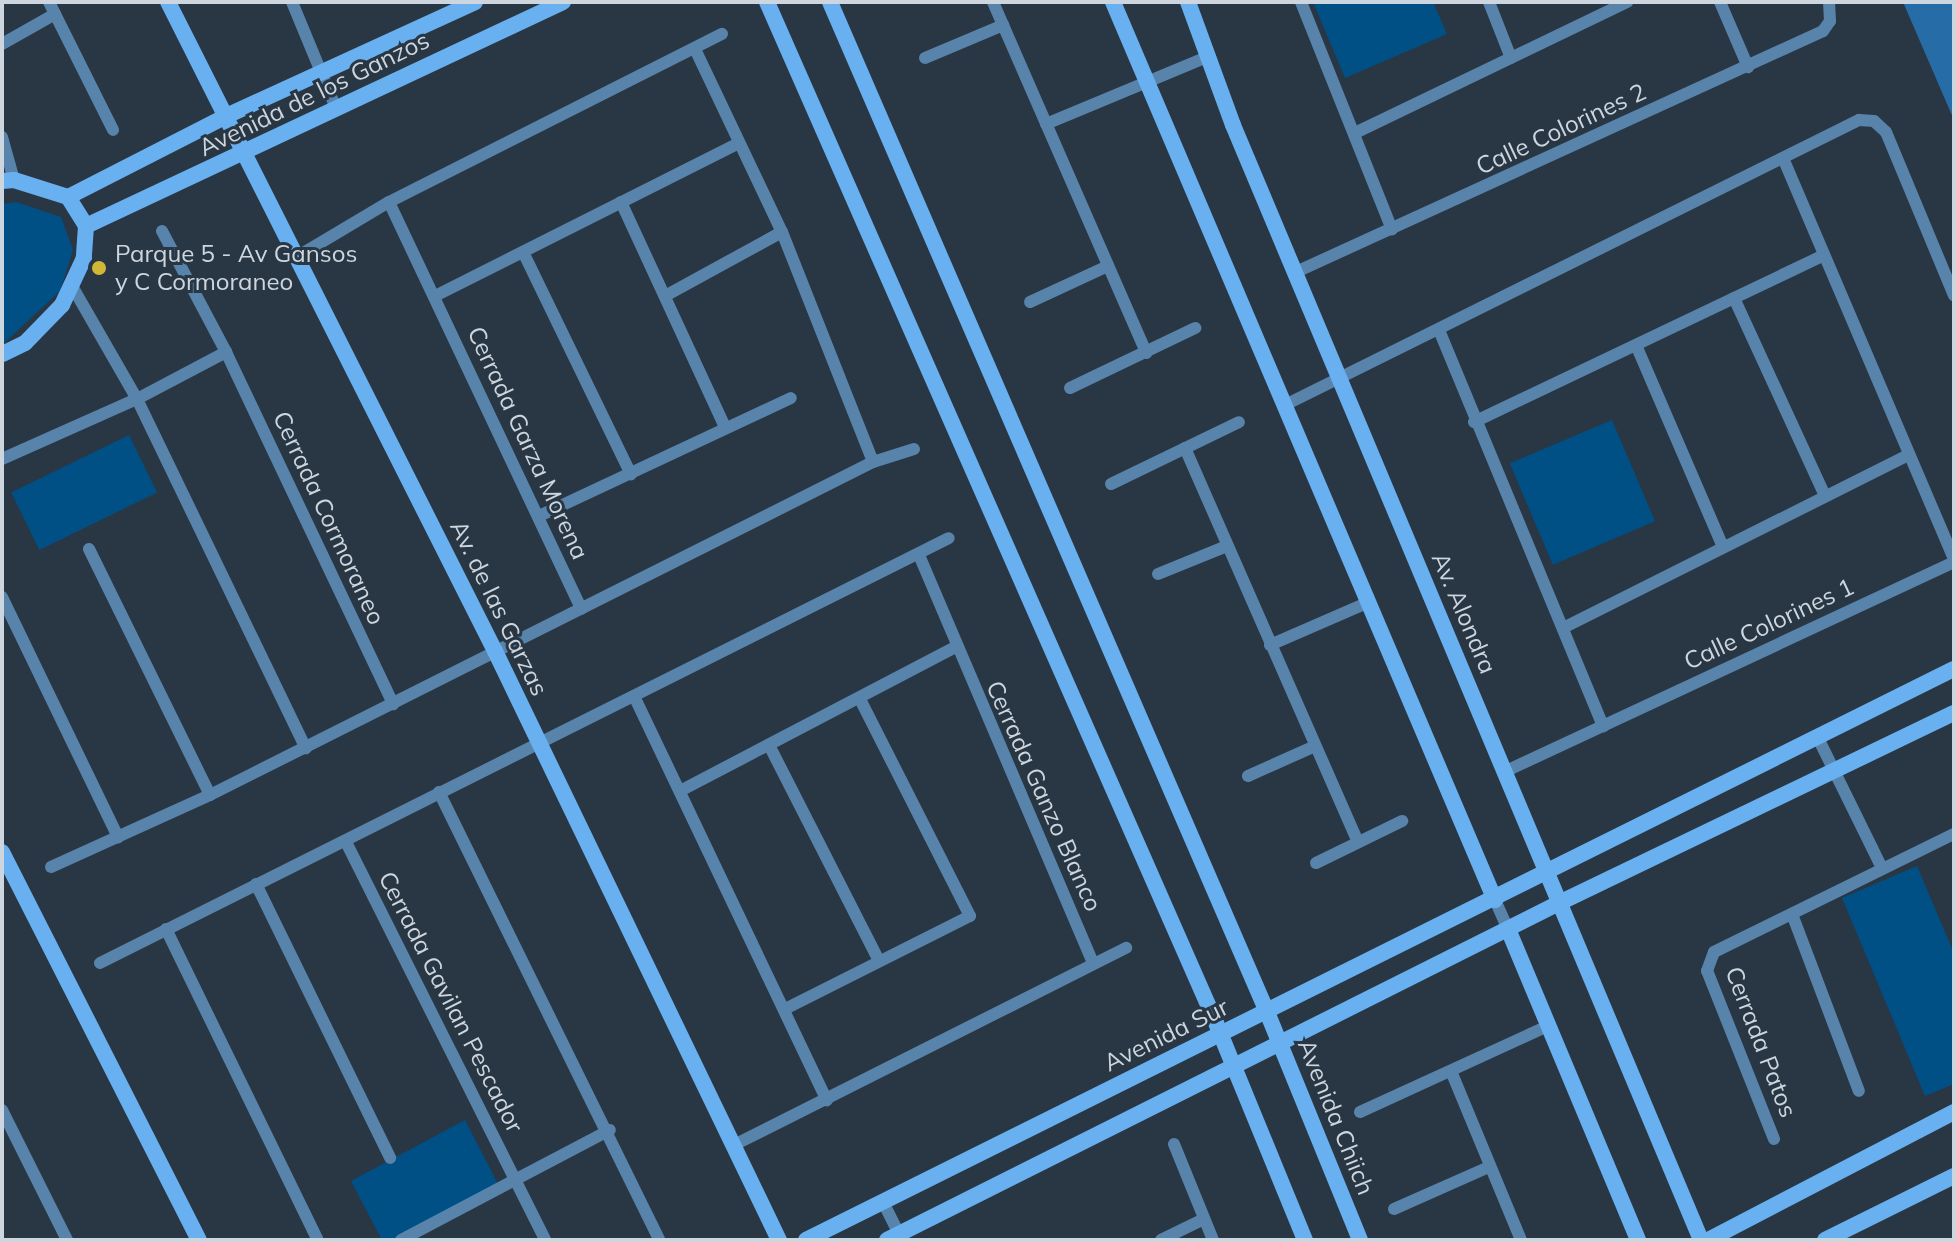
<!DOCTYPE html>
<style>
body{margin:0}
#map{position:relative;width:1956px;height:1242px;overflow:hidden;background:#293744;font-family:Mulish,sans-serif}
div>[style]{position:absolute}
.green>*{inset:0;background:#004f85;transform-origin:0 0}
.forest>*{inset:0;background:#266da7}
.street>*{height:12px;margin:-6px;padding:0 6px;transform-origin:6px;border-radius:6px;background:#5884ac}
.secondary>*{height:16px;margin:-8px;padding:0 8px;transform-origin:8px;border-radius:8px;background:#68b0f0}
.dots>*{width:22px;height:22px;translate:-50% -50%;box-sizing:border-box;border:4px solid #293744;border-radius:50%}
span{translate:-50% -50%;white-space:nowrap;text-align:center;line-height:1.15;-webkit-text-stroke:6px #293744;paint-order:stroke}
.street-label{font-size:24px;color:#cdd6de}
.poi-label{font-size:24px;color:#cdd6de}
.left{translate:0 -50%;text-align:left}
.frame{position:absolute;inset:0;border:4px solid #cdd6de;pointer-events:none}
</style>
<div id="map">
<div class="green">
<div style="clip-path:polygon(1313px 2px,1433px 2px,1447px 34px,1345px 78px)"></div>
<div style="clip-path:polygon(16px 202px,61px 217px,73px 250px,60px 291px,2px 345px,2px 204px)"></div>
<div style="left:1612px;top:420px;width:110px;height:111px;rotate:67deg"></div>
<div style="left:129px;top:435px;width:64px;height:131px;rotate:64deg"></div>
<div style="clip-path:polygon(1917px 866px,1954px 953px,1954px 1084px,1925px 1096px,1842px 898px)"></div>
<div style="clip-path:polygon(465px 1120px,501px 1190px,407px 1240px,382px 1240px,351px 1181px)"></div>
</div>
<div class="forest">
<div style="clip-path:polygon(1903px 2px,1954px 2px,1954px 120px)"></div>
</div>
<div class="street">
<div style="left:49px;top:2px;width:143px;rotate:63.4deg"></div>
<div style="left:292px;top:2px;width:115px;rotate:67.5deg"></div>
<div style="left:993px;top:2px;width:383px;rotate:66.4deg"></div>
<div style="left:1301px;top:2px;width:245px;rotate:68.2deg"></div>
<div style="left:1489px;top:2px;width:60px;rotate:68.6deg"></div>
<div style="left:1720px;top:2px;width:71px;rotate:66.7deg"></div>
<div style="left:2px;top:44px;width:61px;rotate:-29.5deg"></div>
<div style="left:695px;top:49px;width:203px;rotate:64.6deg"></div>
<div style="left:782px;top:232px;width:247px;rotate:68.4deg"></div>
<div style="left:925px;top:58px;width:85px;rotate:-22.9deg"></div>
<div style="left:1046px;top:124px;width:177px;rotate:-22.6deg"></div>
<div style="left:1357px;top:132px;width:300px;rotate:-25.7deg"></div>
<div style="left:2px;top:137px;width:45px;rotate:74.4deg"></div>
<div style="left:1783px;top:158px;width:436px;rotate:66.9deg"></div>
<div style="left:389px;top:202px;width:450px;rotate:64.7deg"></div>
<div style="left:621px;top:202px;width:248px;rotate:65.2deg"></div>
<div style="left:162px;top:231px;width:137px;rotate:62.1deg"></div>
<div style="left:226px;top:352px;width:390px;rotate:64.6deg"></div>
<div style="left:524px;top:254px;width:245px;rotate:64.1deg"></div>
<div style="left:295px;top:258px;width:109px;rotate:-30.8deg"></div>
<div style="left:389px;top:202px;width:373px;rotate:-26.8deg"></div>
<div style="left:1296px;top:272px;width:579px;rotate:-24.57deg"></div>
<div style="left:1823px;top:31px;width:12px;rotate:-55deg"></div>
<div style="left:1830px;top:21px;width:19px;rotate:-93deg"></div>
<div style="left:72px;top:286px;width:130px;rotate:60.1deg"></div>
<div style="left:137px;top:399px;width:388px;rotate:64.2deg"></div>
<div style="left:435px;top:296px;width:340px;rotate:-26.7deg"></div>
<div style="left:665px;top:296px;width:133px;rotate:-28.7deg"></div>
<div style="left:1734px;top:298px;width:218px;rotate:65.3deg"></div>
<div style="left:1030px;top:302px;width:86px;rotate:-24.8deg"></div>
<div style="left:1439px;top:330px;width:429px;rotate:67.5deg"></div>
<div style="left:1636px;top:345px;width:220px;rotate:66.7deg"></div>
<div style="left:1070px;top:388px;width:139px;rotate:-25.6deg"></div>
<div style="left:1285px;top:405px;width:641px;rotate:-26.41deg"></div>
<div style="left:1859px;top:120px;width:15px;rotate:4deg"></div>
<div style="left:1874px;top:121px;width:16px;rotate:43deg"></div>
<div style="left:1886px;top:132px;width:177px;rotate:67.4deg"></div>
<div style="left:1474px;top:422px;width:388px;rotate:-25.5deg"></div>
<div style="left:1185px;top:448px;width:430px;rotate:66.3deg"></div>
<div style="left:2px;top:459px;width:148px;rotate:-24deg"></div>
<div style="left:137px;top:399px;width:101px;rotate:-27.8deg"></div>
<div style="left:1111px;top:484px;width:142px;rotate:-25.8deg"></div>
<div style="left:539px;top:516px;width:278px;rotate:-25.1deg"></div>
<div style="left:89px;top:549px;width:274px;rotate:63.8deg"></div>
<div style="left:919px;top:555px;width:444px;rotate:66.9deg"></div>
<div style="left:1158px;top:574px;width:74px;rotate:-22.1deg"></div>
<div style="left:2px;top:597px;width:267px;rotate:64.2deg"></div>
<div style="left:1563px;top:628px;width:387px;rotate:-26.6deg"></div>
<div style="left:1270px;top:645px;width:108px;rotate:-23.5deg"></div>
<div style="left:634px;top:696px;width:448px;rotate:64.5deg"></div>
<div style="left:1818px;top:738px;width:145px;rotate:63.8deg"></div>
<div style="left:769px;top:745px;width:240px;rotate:63deg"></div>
<div style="left:1504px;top:772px;width:497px;rotate:-25deg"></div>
<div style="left:1248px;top:776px;width:73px;rotate:-24.1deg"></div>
<div style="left:680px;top:791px;width:310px;rotate:-27.6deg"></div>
<div style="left:439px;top:792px;width:498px;rotate:63.8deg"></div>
<div style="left:346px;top:842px;width:445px;rotate:63.4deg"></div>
<div style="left:1316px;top:863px;width:96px;rotate:-26deg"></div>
<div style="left:51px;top:867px;width:175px;rotate:-24.4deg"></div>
<div style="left:210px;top:795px;width:742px;rotate:-26.67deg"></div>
<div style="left:873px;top:462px;width:43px;rotate:-17.6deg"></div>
<div style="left:256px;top:884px;width:305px;rotate:63.9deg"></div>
<div style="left:1495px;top:900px;width:32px;rotate:66deg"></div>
<div style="left:1792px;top:914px;width:189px;rotate:69.3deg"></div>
<div style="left:166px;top:929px;width:346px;rotate:64deg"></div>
<div style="left:100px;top:963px;width:949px;rotate:-26.59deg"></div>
<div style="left:785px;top:1009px;width:207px;rotate:-26.7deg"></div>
<div style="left:970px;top:916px;width:243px;rotate:-116.9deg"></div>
<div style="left:1451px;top:1071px;width:183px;rotate:67.5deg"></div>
<div style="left:2px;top:1110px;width:145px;rotate:63.4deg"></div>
<div style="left:1360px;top:1112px;width:205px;rotate:-24.6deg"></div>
<div style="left:1774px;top:1139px;width:181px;rotate:-111.7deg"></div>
<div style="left:1707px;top:971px;width:20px;rotate:-70deg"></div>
<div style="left:1714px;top:952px;width:267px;rotate:-26.2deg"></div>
<div style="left:1174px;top:1144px;width:104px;rotate:67.9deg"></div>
<div style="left:734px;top:1145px;width:439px;rotate:-26.7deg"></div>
<div style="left:883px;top:1202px;width:40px;rotate:63.4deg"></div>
<div style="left:1394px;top:1209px;width:104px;rotate:-23.9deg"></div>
<div style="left:401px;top:1240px;width:236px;rotate:-27.8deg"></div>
<div style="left:1161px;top:1240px;width:48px;rotate:-26deg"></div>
</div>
<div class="secondary">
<div style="left:168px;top:2px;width:727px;rotate:63.26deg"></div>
<div style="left:495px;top:651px;width:654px;rotate:64.26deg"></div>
<div style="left:767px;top:2px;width:1115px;rotate:66.26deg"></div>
<div style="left:1216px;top:1023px;width:235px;rotate:67.7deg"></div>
<div style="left:830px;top:2px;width:1100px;rotate:66.6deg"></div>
<div style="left:1267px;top:1012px;width:246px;rotate:67.8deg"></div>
<div style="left:1113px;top:2px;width:976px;rotate:66.96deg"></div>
<div style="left:1188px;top:2px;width:131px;rotate:69.9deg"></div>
<div style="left:1233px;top:125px;width:1209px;rotate:67.23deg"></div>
<div style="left:2px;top:181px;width:12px;rotate:-5deg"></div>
<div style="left:14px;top:180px;width:57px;rotate:17.5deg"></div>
<div style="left:68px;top:197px;width:34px;rotate:58deg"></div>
<div style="left:86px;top:226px;width:32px;rotate:94deg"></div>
<div style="left:84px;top:258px;width:52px;rotate:115.1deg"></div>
<div style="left:62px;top:305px;width:53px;rotate:134.2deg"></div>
<div style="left:25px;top:343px;width:25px;rotate:154deg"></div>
<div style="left:68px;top:197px;width:175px;rotate:-27.1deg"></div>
<div style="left:224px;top:117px;width:276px;rotate:-24.6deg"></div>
<div style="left:86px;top:226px;width:527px;rotate:-25.15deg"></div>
<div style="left:2px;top:852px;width:435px;rotate:63.1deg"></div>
<div style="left:1508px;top:929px;width:337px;rotate:67.3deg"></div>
<div style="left:806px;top:1240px;width:1282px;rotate:-26.45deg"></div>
<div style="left:887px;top:1240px;width:752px;rotate:-26.63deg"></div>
<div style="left:1559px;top:903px;width:438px;rotate:-25.7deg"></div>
<div style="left:1708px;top:1240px;width:277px;rotate:-27.5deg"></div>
<div style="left:1825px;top:1240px;width:144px;rotate:-26.4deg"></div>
</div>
<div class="dots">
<div style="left:99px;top:268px;background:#d1b736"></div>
</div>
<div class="street-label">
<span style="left:314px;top:94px;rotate:-26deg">Avenida de los Ganzos</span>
<span style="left:1561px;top:129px;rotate:-25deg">Calle Colorines 2</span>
<span style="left:528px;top:443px;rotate:65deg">Cerrada Garza Morena</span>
<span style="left:329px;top:518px;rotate:65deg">Cerrada Cormoraneo</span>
<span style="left:499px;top:608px;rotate:64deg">Av. de las Garzas</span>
<span style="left:1464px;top:613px;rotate:67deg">Av. Alondra</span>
<span style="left:1769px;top:624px;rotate:-25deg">Calle Colorines 1</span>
<span style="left:1044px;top:796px;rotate:66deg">Cerrada Ganzo Blanco</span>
<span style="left:451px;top:1002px;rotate:63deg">Cerrada Gavilan Pescador</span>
<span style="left:1166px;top:1035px;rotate:-26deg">Avenida Sur</span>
<span style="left:1761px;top:1042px;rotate:69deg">Cerrada Patos</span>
<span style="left:1336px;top:1117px;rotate:68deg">Avenida Chiich</span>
</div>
<div class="poi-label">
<span class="left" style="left:115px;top:268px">Parque 5 - Av Gansos<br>y C Cormoraneo</span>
</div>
<div class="frame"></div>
</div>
